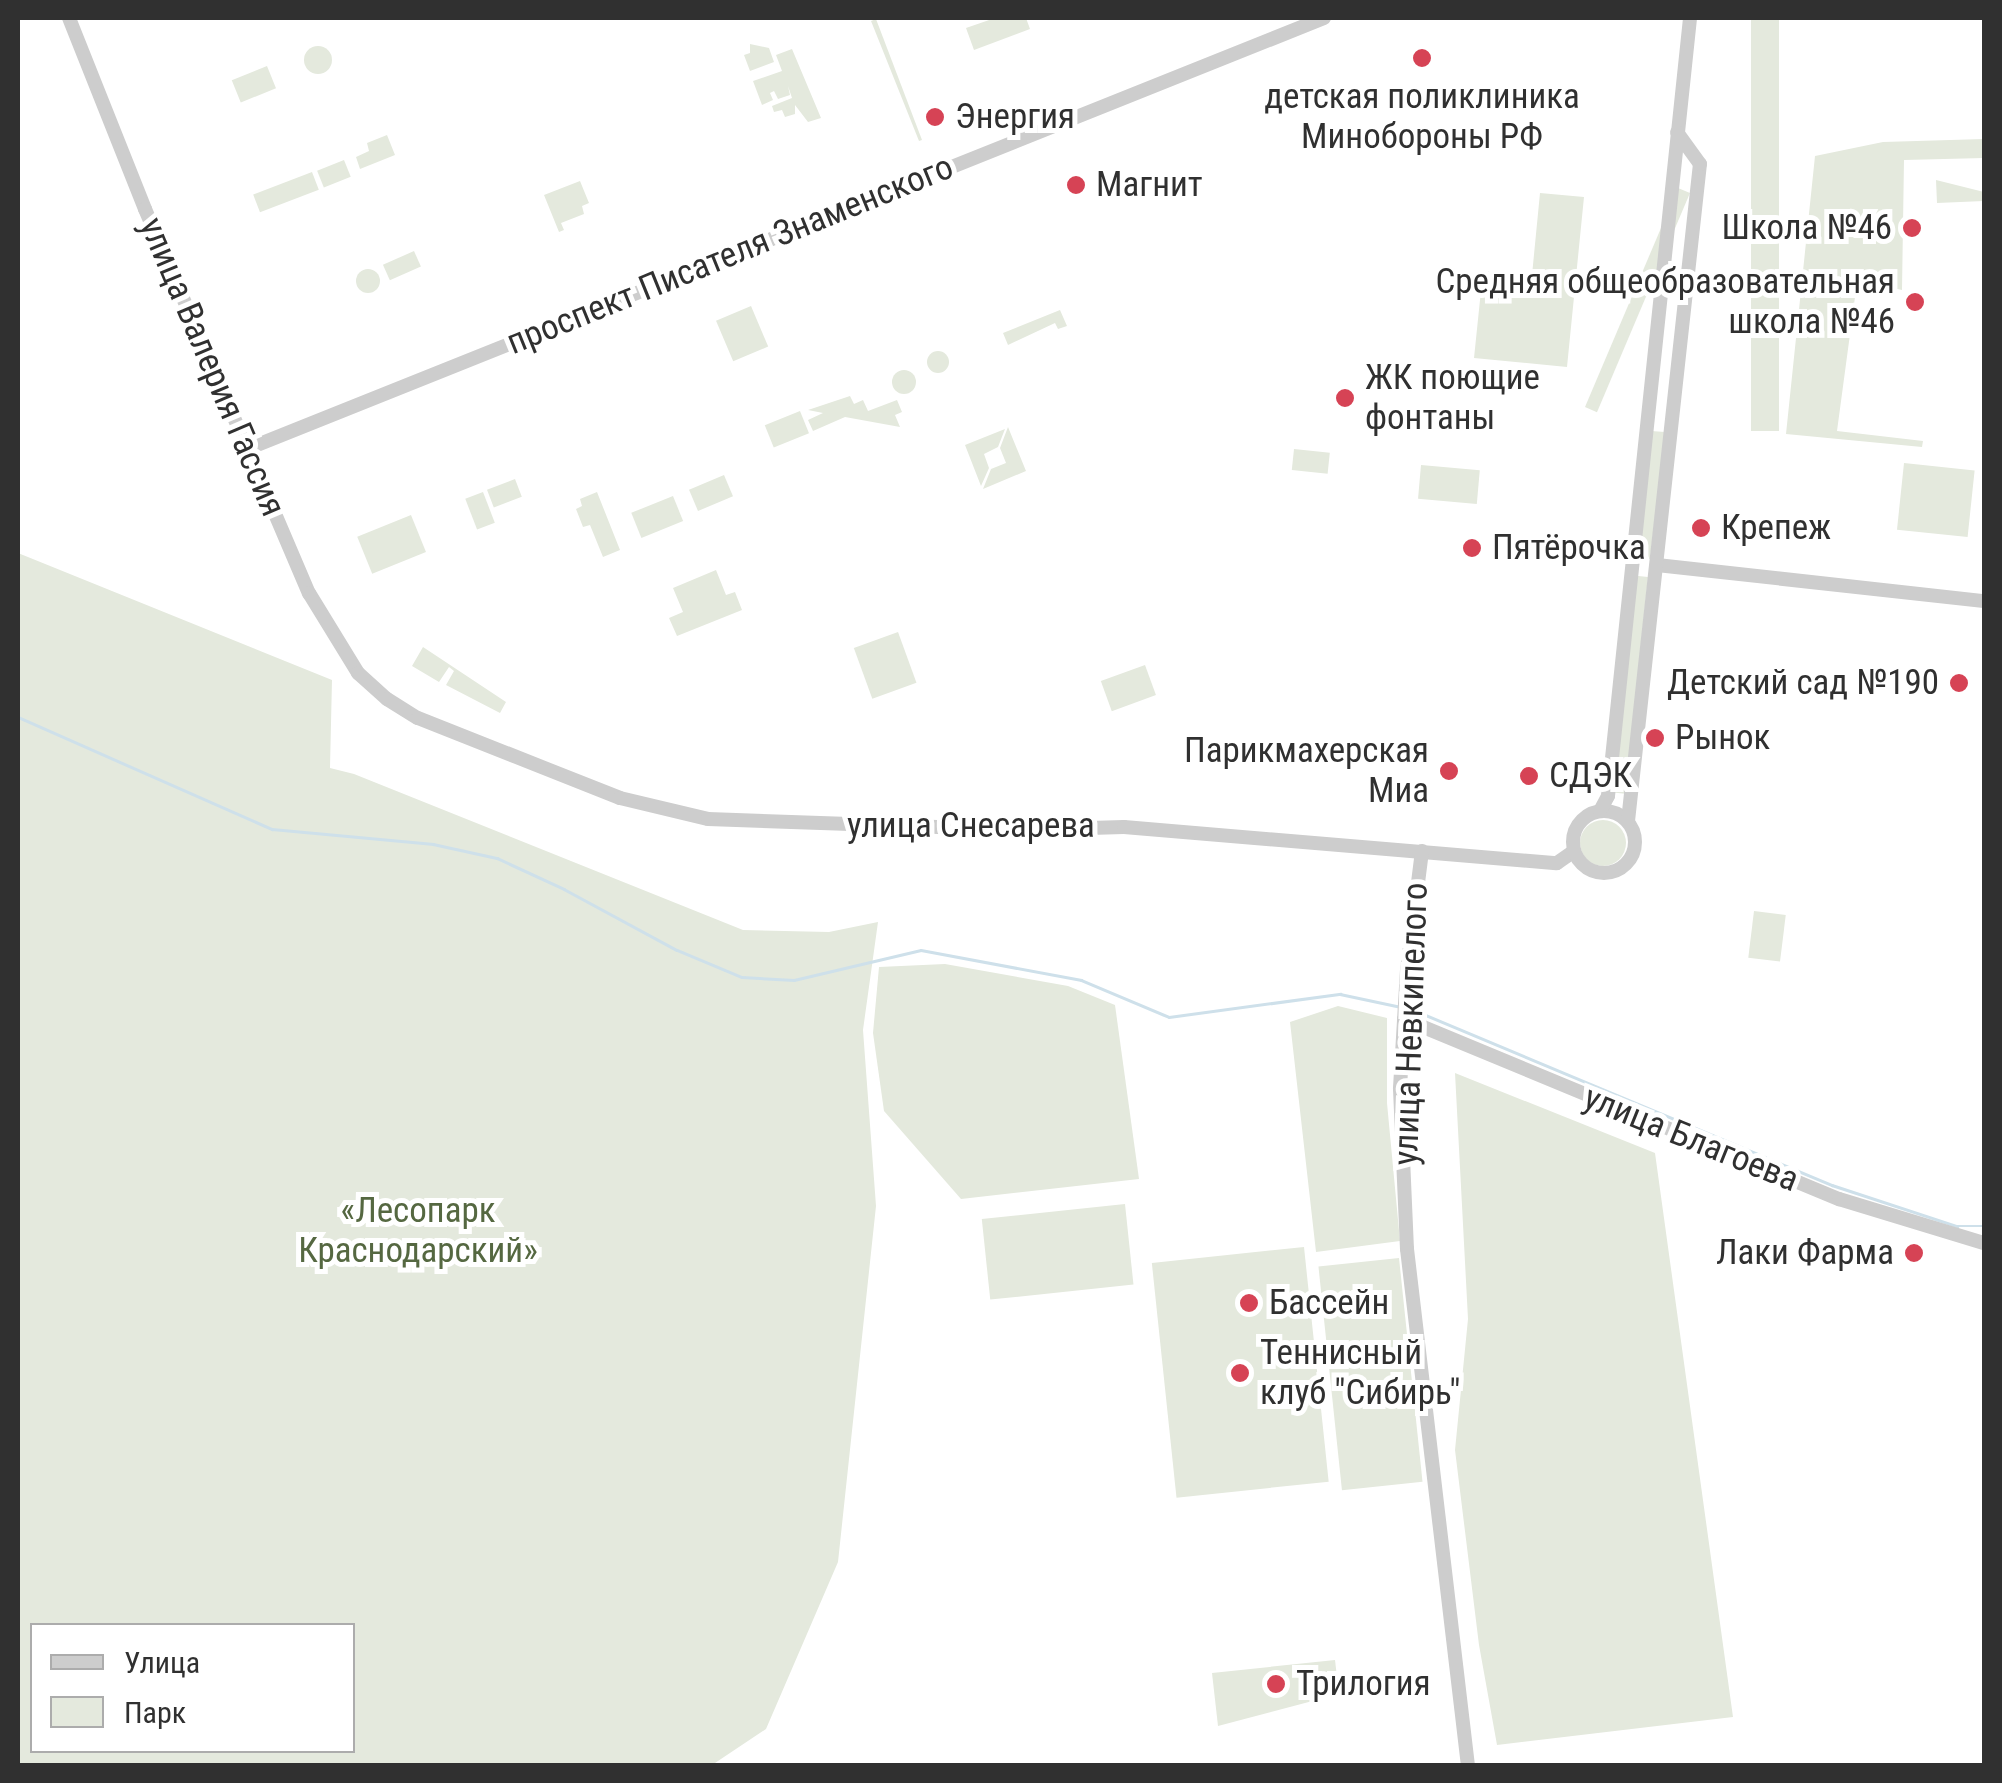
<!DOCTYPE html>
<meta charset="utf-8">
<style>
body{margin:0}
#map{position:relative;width:2002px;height:1783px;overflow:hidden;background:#fff;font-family:"Roboto Condensed",sans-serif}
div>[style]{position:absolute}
.green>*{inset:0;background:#e4e9dd;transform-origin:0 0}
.round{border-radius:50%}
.stream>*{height:2.5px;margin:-1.25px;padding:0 1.25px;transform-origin:1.25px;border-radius:1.25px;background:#cee0ea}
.minor>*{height:14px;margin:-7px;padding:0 7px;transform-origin:7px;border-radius:7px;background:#cdcdcd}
.minor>.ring{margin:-7px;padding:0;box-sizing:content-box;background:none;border:14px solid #cdcdcd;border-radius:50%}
.dots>*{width:28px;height:28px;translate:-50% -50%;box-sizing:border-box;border:5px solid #fff;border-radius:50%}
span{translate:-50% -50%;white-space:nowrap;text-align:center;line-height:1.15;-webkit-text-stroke:10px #fff;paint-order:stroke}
.poi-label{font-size:35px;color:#303030}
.left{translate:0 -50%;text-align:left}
.right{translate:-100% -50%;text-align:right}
.street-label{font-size:35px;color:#303030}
.park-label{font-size:35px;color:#556841}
.frame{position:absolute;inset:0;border:20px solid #303030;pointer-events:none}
.legend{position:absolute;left:30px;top:1623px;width:325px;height:130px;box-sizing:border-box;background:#fff;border:2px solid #acacac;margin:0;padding:12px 18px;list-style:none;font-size:30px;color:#303030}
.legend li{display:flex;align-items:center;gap:20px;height:50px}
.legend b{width:50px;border:2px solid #acacac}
</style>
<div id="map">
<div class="green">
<div style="clip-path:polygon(995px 18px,1026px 18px,1030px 29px,974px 50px,966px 28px)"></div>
<div style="left:1751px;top:18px;width:28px;height:413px"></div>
<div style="clip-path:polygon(876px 19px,922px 140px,919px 141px,871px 21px)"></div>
<div style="clip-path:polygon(750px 44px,769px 48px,774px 62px,750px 71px,744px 55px,750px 53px)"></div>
<div class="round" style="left:304px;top:46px;width:28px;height:28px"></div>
<div style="clip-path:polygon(792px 49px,821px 118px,808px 122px,795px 105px,795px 114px,785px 117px,782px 110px,774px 112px,772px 106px,792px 98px,788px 86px,790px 95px,778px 99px,774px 91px,770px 93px,773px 100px,762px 105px,753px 81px,782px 71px,776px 55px)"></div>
<div style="left:267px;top:66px;width:24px;height:38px;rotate:68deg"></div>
<div style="clip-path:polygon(387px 135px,395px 155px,360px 169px,356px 157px,369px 151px,367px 143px)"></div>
<div style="clip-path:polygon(1984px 139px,1984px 158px,1904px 160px,1902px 290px,1880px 285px,1855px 297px,1837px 431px,1923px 441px,1922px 447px,1786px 434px,1815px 156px,1883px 142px)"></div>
<div style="left:344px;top:160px;width:18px;height:29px;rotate:68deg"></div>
<div style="left:312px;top:172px;width:19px;height:63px;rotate:69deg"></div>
<div style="clip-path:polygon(1936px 180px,1984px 192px,1984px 201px,1937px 203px)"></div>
<div style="clip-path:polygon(580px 181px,589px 203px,582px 206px,584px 214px,561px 223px,564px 230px,559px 232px,544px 195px)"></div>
<div style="left:1678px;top:188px;width:13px;height:238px;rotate:23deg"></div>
<div style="clip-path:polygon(1540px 193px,1584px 197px,1567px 367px,1474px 358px,1483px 271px,1532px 275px)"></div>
<div style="left:414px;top:251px;width:17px;height:34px;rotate:66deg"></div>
<div class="round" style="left:356px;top:269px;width:24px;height:24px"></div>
<div style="left:751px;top:306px;width:44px;height:38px;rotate:67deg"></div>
<div style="clip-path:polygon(1060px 310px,1067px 326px,1058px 329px,1055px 323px,1008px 345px,1003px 333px)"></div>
<div class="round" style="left:927px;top:351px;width:22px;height:22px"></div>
<div class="round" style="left:892px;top:370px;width:24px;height:24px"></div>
<div style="clip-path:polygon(850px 396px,854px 404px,863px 400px,868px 411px,897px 400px,902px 412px,895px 415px,900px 427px,845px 417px,813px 431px,808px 420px,823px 413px,808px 410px)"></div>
<div style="left:800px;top:411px;width:24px;height:38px;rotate:68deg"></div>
<div style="clip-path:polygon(1008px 427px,1026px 471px,983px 489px,991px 469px,1006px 463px,1000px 448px)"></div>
<div style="clip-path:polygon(1005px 429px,998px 447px,984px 454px,989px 468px,981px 486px,965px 445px)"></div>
<div style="clip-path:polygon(1651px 431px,1665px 432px,1650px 559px,1638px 556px)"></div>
<div style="left:1294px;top:449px;width:36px;height:21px;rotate:6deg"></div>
<div style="left:1904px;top:463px;width:71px;height:67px;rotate:6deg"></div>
<div style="left:1421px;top:465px;width:59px;height:34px;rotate:5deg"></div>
<div style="left:724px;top:475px;width:23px;height:38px;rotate:67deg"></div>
<div style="left:515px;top:479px;width:19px;height:30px;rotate:69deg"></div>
<div style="left:483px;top:492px;width:33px;height:19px;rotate:69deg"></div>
<div style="clip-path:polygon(597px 492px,620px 550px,603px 557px,590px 525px,583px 527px,576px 509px,582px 506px,580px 499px)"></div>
<div style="left:673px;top:496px;width:27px;height:45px;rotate:68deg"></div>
<div style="left:411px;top:515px;width:40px;height:58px;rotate:68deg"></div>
<div style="clip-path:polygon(evenodd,18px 553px,332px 680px,330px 768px,354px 774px,743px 930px,829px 932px,878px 922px,863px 1030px,876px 1206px,838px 1562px,766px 1729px,712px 1765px,18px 1765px,18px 553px,32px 1626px,352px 1626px,352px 1750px,32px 1750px,32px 1626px)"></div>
<div style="clip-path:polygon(716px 570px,726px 595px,735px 592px,742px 610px,677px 636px,669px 618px,683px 612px,673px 588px)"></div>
<div style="left:1648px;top:577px;width:218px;height:12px;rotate:96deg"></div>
<div style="left:898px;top:632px;width:54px;height:47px;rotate:70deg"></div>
<div style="clip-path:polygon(423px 647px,506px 702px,500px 713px,446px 685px,454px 671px,449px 667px,439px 682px,412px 666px)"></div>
<div style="left:1145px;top:665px;width:32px;height:47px;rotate:70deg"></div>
<div class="round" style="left:1580px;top:820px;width:46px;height:46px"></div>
<div style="left:1754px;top:911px;width:32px;height:47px;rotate:7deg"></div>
<div style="clip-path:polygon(945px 964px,1068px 986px,1115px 1005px,1139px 1179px,961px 1199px,884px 1111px,873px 1033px,879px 967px)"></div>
<div style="clip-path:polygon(1338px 1006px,1387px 1018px,1387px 1103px,1400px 1241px,1316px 1252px,1290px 1022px)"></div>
<div style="clip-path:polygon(1455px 1073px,1655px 1153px,1733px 1717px,1497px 1745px,1479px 1645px,1455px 1450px,1468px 1319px)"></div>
<div style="left:1125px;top:1204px;width:81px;height:144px;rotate:84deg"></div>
<div style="left:1304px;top:1247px;width:236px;height:153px;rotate:84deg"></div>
<div style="left:1399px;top:1258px;width:225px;height:81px;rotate:84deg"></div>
<div style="clip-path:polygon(1335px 1660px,1339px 1694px,1218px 1726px,1212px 1673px)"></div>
</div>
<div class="stream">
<div style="left:18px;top:717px;width:278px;rotate:23.8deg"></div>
<div style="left:272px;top:829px;width:162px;rotate:5.3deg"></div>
<div style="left:433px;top:844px;width:66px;rotate:12.3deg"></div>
<div style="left:497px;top:858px;width:74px;rotate:24.8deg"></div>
<div style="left:564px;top:889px;width:128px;rotate:28.4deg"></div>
<div style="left:677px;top:950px;width:70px;rotate:22.6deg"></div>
<div style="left:742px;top:977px;width:52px;rotate:3.3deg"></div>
<div style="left:794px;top:980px;width:130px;rotate:-13.3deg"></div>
<div style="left:921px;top:950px;width:163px;rotate:10.6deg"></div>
<div style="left:1081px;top:980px;width:95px;rotate:22.8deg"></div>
<div style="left:1169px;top:1017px;width:173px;rotate:-7.7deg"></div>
<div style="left:1340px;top:994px;width:62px;rotate:12deg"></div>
<div style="left:1409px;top:1008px;width:459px;rotate:22.7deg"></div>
<div style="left:1832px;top:1185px;width:132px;rotate:18.2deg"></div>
<div style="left:1957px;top:1226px;width:27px"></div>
</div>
<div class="minor">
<div style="left:69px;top:18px;width:206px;rotate:68.3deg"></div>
<div style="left:145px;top:209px;width:418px;rotate:66.9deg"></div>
<div style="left:309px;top:593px;width:94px;rotate:58.5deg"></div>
<div style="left:358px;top:673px;width:39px;rotate:42deg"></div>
<div style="left:387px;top:699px;width:36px;rotate:32deg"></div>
<div style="left:418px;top:718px;width:217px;rotate:21.6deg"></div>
<div style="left:620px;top:798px;width:90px;rotate:13.4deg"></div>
<div style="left:708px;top:819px;width:313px;rotate:2deg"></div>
<div style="left:1021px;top:830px;width:103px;rotate:-1.7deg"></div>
<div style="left:1124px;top:827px;width:434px;rotate:4.8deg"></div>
<div style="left:1557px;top:863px;width:21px;rotate:-35deg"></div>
<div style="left:247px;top:449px;width:1160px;rotate:-21.81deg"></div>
<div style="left:1657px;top:565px;width:329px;rotate:6.3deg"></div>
<div class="ring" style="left:1573px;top:811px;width:48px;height:48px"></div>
<div style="left:1600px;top:811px;width:17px;rotate:-62deg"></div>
<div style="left:1608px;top:796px;width:782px;rotate:-83.98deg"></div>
<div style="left:1628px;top:821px;width:661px;rotate:-83.75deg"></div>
<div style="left:1700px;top:164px;width:39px;rotate:-126deg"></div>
<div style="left:1422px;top:851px;width:120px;rotate:97.2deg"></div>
<div style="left:1407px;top:970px;width:119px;rotate:93.4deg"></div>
<div style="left:1400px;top:1089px;width:160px;rotate:87.5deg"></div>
<div style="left:1407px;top:1249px;width:521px;rotate:83.27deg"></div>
<div style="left:1404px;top:1019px;width:471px;rotate:22.5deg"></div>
<div style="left:1839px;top:1199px;width:152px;rotate:16.9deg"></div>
</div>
<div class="dots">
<div style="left:1422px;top:58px;background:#d64355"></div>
<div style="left:935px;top:117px;background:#d64355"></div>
<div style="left:1076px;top:185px;background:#d64355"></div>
<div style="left:1912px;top:228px;background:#d64355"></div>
<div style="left:1915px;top:302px;background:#d64355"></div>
<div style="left:1345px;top:398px;background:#d64355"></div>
<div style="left:1701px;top:528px;background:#d64355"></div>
<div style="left:1472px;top:548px;background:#d64355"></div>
<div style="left:1959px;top:683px;background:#d64355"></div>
<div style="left:1655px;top:738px;background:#d64355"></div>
<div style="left:1449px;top:771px;background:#d64355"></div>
<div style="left:1529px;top:776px;background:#d64355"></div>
<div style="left:1914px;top:1253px;background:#d64355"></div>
<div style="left:1249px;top:1303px;background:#d64355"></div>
<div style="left:1240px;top:1373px;background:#d64355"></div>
<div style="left:1276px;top:1684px;background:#d64355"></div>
</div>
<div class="poi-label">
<span style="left:1422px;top:117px">детская поликлиника<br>Минобороны РФ</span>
<span class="left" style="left:955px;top:117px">Энергия</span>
<span class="left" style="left:1096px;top:185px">Магнит</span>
<span class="right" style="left:1892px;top:228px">Школа №46</span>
<span class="right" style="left:1895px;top:302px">Средняя общеобразовательная<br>школа №46</span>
<span class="left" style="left:1365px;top:398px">ЖК поющие<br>фонтаны</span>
<span class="left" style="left:1721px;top:528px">Крепеж</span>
<span class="left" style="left:1492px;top:548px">Пятёрочка</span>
<span class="right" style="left:1939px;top:683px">Детский сад №190</span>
<span class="left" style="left:1675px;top:738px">Рынок</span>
<span class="right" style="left:1429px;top:771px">Парикмахерская<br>Миа</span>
<span class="left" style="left:1549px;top:776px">СДЭК</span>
<span class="right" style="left:1894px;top:1253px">Лаки Фарма</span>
<span class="left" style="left:1269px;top:1303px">Бассейн</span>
<span class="left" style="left:1260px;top:1373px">Теннисный<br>клуб "Сибирь"</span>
<span class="left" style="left:1296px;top:1684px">Трилогия</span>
</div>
<div class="street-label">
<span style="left:730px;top:255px;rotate:-22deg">проспект Писателя Знаменского</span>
<span style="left:212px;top:367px;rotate:67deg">улица Валерия Гассия</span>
<span style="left:971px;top:826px">улица Снесарева</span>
<span style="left:1411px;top:1024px;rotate:-88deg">улица Невкипелого</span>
<span style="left:1691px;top:1139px;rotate:22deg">улица Благоева</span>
</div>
<div class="park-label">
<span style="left:418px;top:1231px">«Лесопарк<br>Краснодарский»</span>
</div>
<div class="frame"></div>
<ul class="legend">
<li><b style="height:12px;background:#cdcdcd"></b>Улица</li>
<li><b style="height:28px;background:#e4e9dd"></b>Парк</li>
</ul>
</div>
